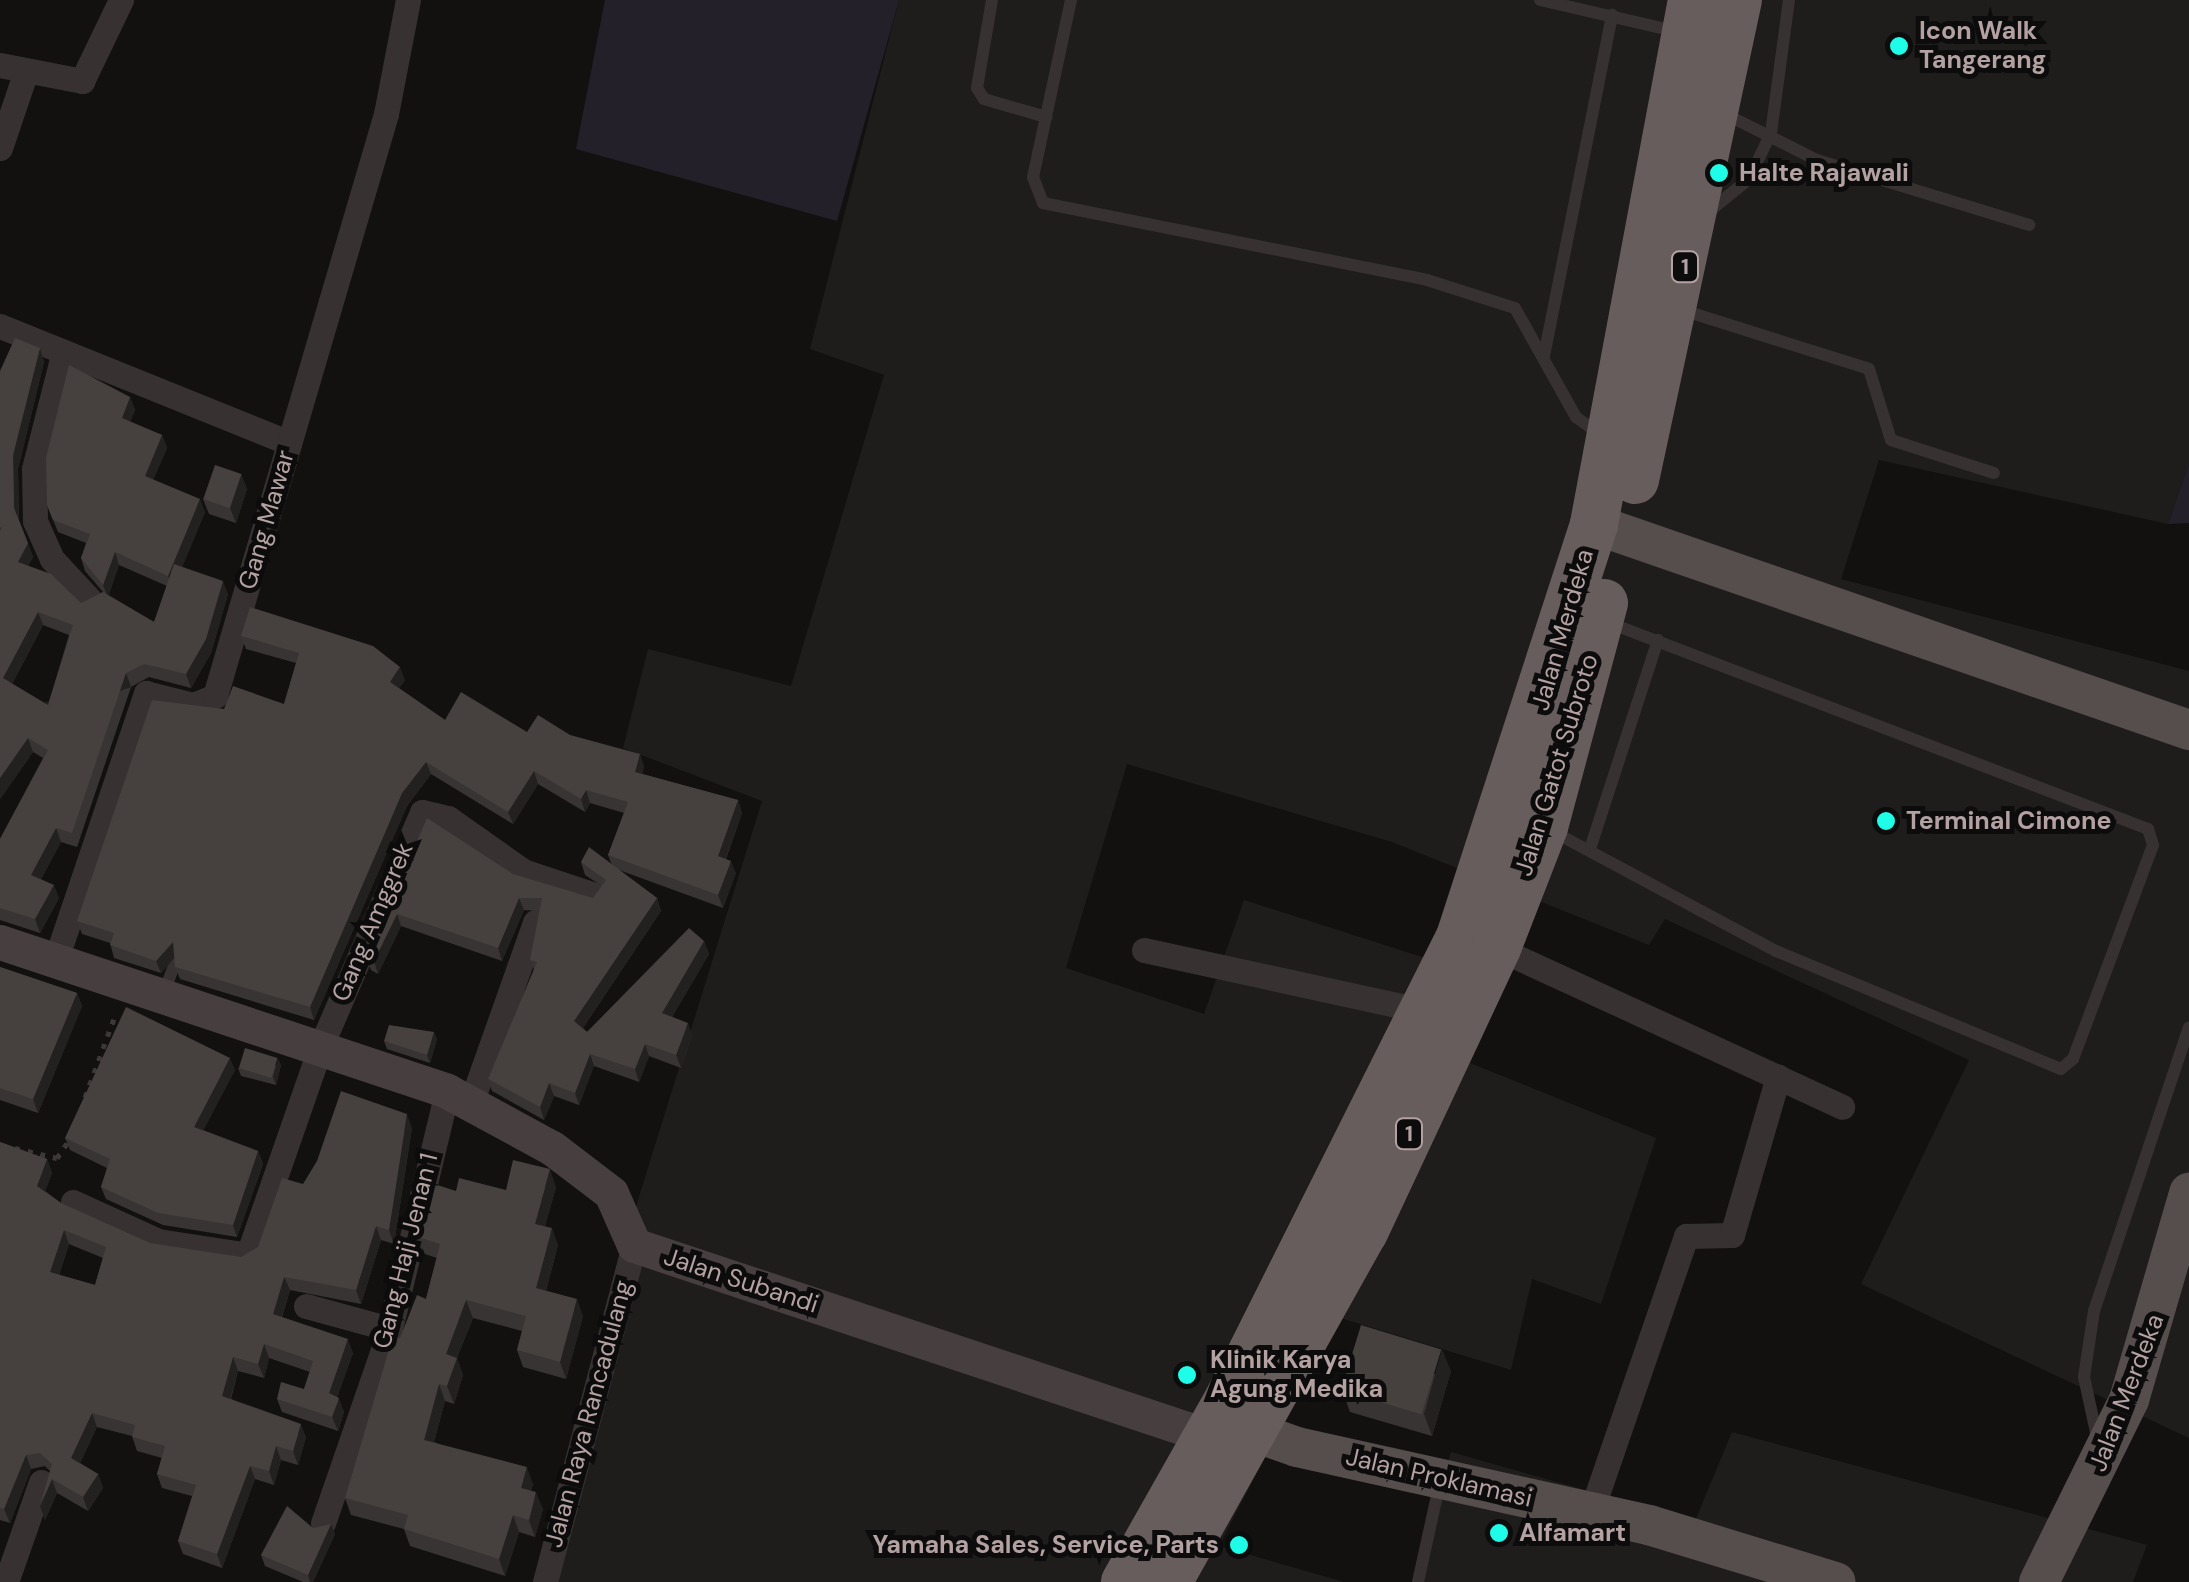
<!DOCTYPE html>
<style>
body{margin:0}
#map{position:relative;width:2189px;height:1582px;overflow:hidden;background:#121110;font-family:"DM Sans",sans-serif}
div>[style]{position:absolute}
.built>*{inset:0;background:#1f1d1c}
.green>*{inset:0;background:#24202a}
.path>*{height:5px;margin-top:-2.5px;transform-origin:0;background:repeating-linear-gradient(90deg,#3e3737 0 5px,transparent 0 13px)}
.lane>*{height:12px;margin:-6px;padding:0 6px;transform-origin:6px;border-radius:6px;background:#373231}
.street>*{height:25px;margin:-12.5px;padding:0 12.5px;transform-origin:12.5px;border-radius:12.5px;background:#373231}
.secondary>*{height:35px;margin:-17.5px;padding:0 17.5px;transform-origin:17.5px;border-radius:17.5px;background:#473f3f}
.primary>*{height:40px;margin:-20px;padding:0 20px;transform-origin:20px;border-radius:20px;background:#564d4d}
.highway>*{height:48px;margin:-24px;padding:0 24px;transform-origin:24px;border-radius:24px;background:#685d5d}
.wall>*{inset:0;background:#383433}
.shaded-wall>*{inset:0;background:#232120;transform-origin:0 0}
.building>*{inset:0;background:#46403f;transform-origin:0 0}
.dots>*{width:28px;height:28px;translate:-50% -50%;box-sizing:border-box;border:5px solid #0d0c0c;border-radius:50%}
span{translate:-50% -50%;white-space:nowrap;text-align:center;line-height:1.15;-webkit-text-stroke:10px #0d0c0c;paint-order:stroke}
.shield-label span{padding:2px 8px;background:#0d0c0c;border:2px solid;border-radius:8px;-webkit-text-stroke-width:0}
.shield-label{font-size:22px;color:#b4a1a2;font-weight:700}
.poi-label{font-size:25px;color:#b4a1a2;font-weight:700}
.left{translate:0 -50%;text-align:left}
.right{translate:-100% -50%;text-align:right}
.street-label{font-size:25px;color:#b4a1a2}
</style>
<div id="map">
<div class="built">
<div style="clip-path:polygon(899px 0,2189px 0,2189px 464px,2168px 524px,1879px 460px,1841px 579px,2189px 671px,2189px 1438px,1861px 1284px,1969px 1060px,1665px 919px,1649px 945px,1392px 842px,1127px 764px,1066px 968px,1204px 1014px,1244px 900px,1506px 984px,1470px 1063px,1656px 1138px,1601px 1304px,1532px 1279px,1511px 1370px,1337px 1317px,1219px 1546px,1344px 1582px,550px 1582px,638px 1200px,762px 801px,623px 748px,648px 649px,791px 686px,884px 375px,810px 349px)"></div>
<div style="clip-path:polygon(1732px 1432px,2147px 1545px,2133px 1582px,1414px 1582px,1451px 1452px,1695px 1521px)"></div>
</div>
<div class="green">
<div style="clip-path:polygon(605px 0,899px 0,837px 221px,576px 149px)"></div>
<div style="clip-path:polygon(2189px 464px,2189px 523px,2168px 524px)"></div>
</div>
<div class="path">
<div style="left:85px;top:1097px;width:90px;rotate:-69.7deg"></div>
<div style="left:15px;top:1148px;width:43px;rotate:13.4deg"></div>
<div style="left:57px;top:1158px;width:22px;rotate:-56deg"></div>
</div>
<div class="lane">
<div style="left:992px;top:0;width:89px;rotate:99.7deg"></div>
<div style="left:977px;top:88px;width:13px;rotate:58deg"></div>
<div style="left:984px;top:99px;width:65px;rotate:16.2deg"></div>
<div style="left:1071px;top:0;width:181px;rotate:102.1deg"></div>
<div style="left:1033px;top:177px;width:28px;rotate:69deg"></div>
<div style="left:1043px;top:203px;width:392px;rotate:11.3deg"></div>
<div style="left:1427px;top:280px;width:92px;rotate:17.7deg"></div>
<div style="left:1515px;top:308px;width:125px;rotate:60.8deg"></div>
<div style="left:1576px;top:417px;width:32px;rotate:36deg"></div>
<div style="left:1540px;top:0;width:143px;rotate:13deg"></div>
<div style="left:1723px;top:113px;width:105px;rotate:26.6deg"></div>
<div style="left:1817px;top:160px;width:222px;rotate:17deg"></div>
<div style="left:1702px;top:217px;width:60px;rotate:-39deg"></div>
<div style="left:1749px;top:179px;width:51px;rotate:-64.4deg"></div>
<div style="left:1771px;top:133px;width:134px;rotate:-82.3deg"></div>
<div style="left:1679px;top:309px;width:199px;rotate:17.5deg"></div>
<div style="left:1869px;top:369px;width:74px;rotate:72.8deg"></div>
<div style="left:1891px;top:440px;width:108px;rotate:17.8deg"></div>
<div style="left:1544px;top:356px;width:348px;rotate:-78.7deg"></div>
<div style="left:1552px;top:831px;width:254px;rotate:28.2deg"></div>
<div style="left:1776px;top:951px;width:308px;rotate:22.5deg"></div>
<div style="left:2061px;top:1069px;width:16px;rotate:-40deg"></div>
<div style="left:2073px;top:1059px;width:228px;rotate:-69.5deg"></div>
<div style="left:2153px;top:845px;width:17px;rotate:-107deg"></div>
<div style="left:2148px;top:829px;width:579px;rotate:-159.06deg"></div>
<div style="left:1590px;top:849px;width:220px;rotate:-72deg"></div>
<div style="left:164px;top:992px;width:30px;rotate:-69deg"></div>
<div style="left:2097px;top:1437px;width:61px;rotate:-102.2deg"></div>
<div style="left:2084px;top:1377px;width:67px;rotate:-81.4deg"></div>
<div style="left:2094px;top:1311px;width:299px;rotate:-71.5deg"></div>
<div style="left:1418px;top:1582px;width:102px;rotate:-77.6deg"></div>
</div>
<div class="street">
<div style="left:0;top:65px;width:84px;rotate:11deg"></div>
<div style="left:82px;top:81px;width:90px;rotate:-64.3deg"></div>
<div style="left:0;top:148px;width:81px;rotate:-71.3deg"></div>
<div style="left:0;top:326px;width:312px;rotate:22deg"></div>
<div style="left:63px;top:355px;width:118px;rotate:104.3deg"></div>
<div style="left:34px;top:469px;width:52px;rotate:88.9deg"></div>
<div style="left:35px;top:521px;width:42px;rotate:65.9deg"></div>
<div style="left:52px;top:559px;width:59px;rotate:47.1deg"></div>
<div style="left:1497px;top:948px;width:380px;rotate:24.7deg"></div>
<div style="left:1144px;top:950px;width:282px;rotate:12.3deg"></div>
<div style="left:56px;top:959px;width:281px;rotate:-71.3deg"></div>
<div style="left:146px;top:693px;width:49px;rotate:14.3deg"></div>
<div style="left:193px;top:705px;width:24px;rotate:-22deg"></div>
<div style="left:215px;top:696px;width:607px;rotate:-73.63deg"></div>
<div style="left:386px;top:114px;width:116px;rotate:-79.1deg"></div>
<div style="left:471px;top:1103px;width:192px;rotate:-70.5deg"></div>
<div style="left:73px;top:1202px;width:94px;rotate:24.6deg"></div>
<div style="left:158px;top:1241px;width:91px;rotate:8.8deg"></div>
<div style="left:248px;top:1255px;width:219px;rotate:-70.8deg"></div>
<div style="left:320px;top:1048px;width:257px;rotate:-66.6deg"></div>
<div style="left:422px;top:812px;width:27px;rotate:13deg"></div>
<div style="left:448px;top:818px;width:92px;rotate:35.2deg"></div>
<div style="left:523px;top:871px;width:76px;rotate:18.4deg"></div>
<div style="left:306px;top:1306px;width:87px;rotate:15.3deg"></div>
<div style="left:1591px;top:1512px;width:292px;rotate:-71deg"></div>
<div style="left:1686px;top:1236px;width:46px;rotate:-1.2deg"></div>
<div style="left:1732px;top:1235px;width:165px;rotate:-73.8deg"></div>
<div style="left:323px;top:1523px;width:205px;rotate:-70.9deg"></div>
<div style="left:390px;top:1329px;width:245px;rotate:-76.5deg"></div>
<div style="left:6px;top:1582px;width:106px;rotate:-70.7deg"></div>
<div style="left:545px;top:1582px;width:349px;rotate:-75.2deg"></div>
</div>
<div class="secondary">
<div style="left:0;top:942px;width:471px;rotate:18.4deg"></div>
<div style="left:447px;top:1091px;width:119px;rotate:28.5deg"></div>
<div style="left:552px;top:1148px;width:74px;rotate:37.3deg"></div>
<div style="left:611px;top:1193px;width:57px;rotate:66.1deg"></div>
<div style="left:634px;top:1245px;width:627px;rotate:18.41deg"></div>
</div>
<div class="primary">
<div style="left:1594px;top:524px;width:630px;rotate:19.1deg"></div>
<div style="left:1226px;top:1422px;width:75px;rotate:19.4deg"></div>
<div style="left:1297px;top:1447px;width:361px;rotate:12.5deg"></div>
<div style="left:1649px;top:1525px;width:195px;rotate:17deg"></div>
<div style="left:2039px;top:1582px;width:203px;rotate:-63.7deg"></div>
<div style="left:2129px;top:1400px;width:216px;rotate:-73.8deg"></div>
</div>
<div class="highway">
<div style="left:1635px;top:480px;width:491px;rotate:-77.9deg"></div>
<div style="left:1125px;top:1582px;width:211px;rotate:-60.5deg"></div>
<div style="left:1229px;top:1398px;width:516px;rotate:-63.39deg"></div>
<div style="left:1460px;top:937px;width:434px;rotate:-72deg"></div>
<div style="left:1594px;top:524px;width:533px;rotate:-79.41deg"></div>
<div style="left:1168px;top:1582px;width:401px;rotate:-60.8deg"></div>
<div style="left:1364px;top:1232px;width:314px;rotate:-64.9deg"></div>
<div style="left:1497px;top:948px;width:130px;rotate:-68.8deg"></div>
<div style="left:1544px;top:827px;width:232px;rotate:-75deg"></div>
</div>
<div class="wall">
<div style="clip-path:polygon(evenodd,40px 348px,44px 362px,18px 469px,19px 520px,33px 557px,28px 566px,81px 603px,103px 592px,85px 571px,81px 558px,86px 543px,58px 532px,47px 505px,130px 397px,135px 410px,130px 422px,162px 435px,167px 448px,153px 480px,205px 512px,182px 567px,228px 594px,211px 653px,191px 688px,149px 677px,131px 687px,77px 847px,61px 842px,41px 879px,59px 898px,40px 933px,0 920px,0 839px,43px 758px,33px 752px,0 799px,0 371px,40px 348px,119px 565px,167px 586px,154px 622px,108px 595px,119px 565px,40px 348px,43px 625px,69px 635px,48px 705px,12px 684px,43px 625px)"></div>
<div style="clip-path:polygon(241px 474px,247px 489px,236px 523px,209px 514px,203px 499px)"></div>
<div style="clip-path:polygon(241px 636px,405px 680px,399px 688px,445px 720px,527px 732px,570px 735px,644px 766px,642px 774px,738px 800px,742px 813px,726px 859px,736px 873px,723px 908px,619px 870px,657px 898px,661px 911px,583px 1028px,587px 1032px,704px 941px,709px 954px,672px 1017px,692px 1035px,681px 1068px,649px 1056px,639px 1082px,594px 1066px,579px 1105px,554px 1096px,544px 1120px,492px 1091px,488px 1079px,534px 970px,530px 960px,540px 911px,524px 910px,502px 961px,401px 926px,378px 974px,371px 970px,367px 958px,427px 818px,513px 874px,593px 898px,602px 886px,585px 875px,581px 862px,612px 865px,608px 855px,624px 813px,590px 803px,585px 812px,538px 784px,513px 824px,431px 774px,407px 806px,314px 1020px,180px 979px,175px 967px,174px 958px,161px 973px,114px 958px,110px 943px,82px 934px,77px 921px,224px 709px,284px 704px,296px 663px,246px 649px)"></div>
<div style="clip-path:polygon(0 967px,77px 993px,82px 1006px,38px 1113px,0 1100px)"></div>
<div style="clip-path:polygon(437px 1039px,430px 1063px,387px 1049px,384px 1041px)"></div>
<div style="clip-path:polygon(281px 1065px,276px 1085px,241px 1076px,238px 1068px)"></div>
<div style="clip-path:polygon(235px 1070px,203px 1130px,258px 1151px,263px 1164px,237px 1237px,163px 1225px,106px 1199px,101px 1187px,107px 1168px,70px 1150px,65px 1138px)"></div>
<div style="clip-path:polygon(evenodd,412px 1128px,394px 1244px,381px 1240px,361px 1304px,290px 1290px,282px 1317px,353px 1353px,337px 1397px,344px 1412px,338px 1431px,282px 1412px,277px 1399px,304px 1389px,310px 1372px,269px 1358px,264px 1378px,238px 1371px,231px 1399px,306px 1437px,298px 1465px,281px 1460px,274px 1485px,255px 1479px,222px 1568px,183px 1554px,178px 1541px,192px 1496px,162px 1488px,157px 1474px,162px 1458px,137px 1451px,132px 1436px,97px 1427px,80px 1463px,98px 1474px,103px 1488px,88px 1511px,57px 1493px,45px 1520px,40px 1506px,50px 1471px,45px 1466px,31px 1469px,10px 1523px,0 1520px,0 1142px,47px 1159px,52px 1173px,45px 1191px,61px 1203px,150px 1243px,241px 1257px,258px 1247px,303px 1184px,412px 1128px,69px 1244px,103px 1258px,95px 1285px,59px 1275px,69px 1244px)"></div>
<div style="clip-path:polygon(556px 1187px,545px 1226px,558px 1245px,546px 1291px,583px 1316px,566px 1379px,523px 1367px,517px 1350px,522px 1331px,473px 1318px,457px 1358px,463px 1375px,454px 1404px,445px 1401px,434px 1442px,533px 1484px,531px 1491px,543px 1509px,535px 1537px,519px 1532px,505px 1576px,410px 1546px,404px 1529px,351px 1515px,345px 1498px,400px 1338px,426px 1299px,437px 1258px,425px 1254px,418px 1237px,456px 1191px,506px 1190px)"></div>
<div style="clip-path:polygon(1451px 1371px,1432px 1436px,1350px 1412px,1342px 1390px)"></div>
<div style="clip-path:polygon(313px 1528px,335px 1534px,313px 1582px,303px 1582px,265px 1566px,261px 1555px)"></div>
</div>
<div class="shaded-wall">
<div style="clip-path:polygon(40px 348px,44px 362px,18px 469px,19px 522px,14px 508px,13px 455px)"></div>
<div style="clip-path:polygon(130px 397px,135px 410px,127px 431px,122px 418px)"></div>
<div style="clip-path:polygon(162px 435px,167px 448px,149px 489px,145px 476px)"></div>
<div style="clip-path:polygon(241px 474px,247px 489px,236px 523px,230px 508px)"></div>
<div style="clip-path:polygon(200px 499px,205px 512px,173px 589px,168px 576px)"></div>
<div style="clip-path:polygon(28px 543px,33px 557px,22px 576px,18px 562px)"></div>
<div style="clip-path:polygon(115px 552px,119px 565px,108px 598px,103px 585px)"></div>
<div style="clip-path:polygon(223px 581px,228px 594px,211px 653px,191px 688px,186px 674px)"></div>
<div style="clip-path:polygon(38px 612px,43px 625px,8px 692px,3px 678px)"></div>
<div style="clip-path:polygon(400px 667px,405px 680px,395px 694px,390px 682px)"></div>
<div style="left:126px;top:673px;width:15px;height:169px;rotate:70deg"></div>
<div style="clip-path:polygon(28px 738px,33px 752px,0 799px,0 778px)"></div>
<div style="clip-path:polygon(640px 754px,644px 766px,640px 784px,635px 772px)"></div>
<div style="clip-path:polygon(426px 762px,431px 774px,407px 806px,314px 1020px,310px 1007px,402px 793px)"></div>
<div style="clip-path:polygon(534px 771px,538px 784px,513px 824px,508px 812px)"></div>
<div style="clip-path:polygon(586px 790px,590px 803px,585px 812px,581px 799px)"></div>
<div style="clip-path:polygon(738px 800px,742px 813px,722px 868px,718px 856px)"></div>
<div style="clip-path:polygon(56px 828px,61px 842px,36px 888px,31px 875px)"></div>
<div style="clip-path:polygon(731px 861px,736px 873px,723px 908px,718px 895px)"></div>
<div style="clip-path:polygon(54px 885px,59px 898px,40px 933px,35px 919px)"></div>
<div style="clip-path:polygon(519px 898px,524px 910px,502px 961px,498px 948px)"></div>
<div style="clip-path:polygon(657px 898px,661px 911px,579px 1034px,574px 1021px)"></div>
<div style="clip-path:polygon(397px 914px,401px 926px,378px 974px,374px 961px)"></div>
<div style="clip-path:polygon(704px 941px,709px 954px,667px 1026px,662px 1013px)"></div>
<div style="clip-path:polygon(173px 942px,178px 954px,161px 973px,156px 961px)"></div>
<div style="clip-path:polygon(77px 993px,82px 1006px,38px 1113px,33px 1099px)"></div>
<div style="clip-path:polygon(688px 1023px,692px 1035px,681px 1068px,676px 1055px)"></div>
<div style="clip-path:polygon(434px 1032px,437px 1039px,430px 1063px,427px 1055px)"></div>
<div style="clip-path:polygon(645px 1044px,649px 1056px,639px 1082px,635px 1069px)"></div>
<div style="clip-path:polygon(590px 1054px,594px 1066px,579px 1105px,575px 1093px)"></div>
<div style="clip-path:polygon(230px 1058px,235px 1070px,199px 1139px,194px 1127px)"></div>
<div style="clip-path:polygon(278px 1058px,281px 1065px,276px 1085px,273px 1077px)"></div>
<div style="clip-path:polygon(549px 1083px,554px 1096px,544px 1120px,540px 1107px)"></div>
<div style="clip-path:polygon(407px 1114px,412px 1128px,394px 1244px,389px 1230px)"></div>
<div style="clip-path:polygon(258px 1151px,263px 1164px,237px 1237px,233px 1225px)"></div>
<div style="clip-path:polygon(47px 1159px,52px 1173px,42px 1199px,37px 1186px)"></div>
<div style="clip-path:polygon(550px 1169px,556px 1187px,541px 1241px,535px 1224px)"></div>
<div style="clip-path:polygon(376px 1226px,381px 1240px,361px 1304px,356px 1290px)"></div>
<div style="clip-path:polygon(552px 1228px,558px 1245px,542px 1305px,536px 1288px)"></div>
<div style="clip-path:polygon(64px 1230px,69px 1244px,55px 1286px,50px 1272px)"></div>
<div style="clip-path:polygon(284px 1277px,290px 1290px,278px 1328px,273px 1314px)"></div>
<div style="clip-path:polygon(577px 1299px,583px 1316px,566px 1379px,560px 1362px)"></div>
<div style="clip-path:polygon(466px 1300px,473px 1318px,457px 1358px,463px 1375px,454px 1404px,447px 1386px,446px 1354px)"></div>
<div style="clip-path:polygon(348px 1339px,353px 1353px,334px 1407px,329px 1393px)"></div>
<div style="clip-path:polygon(264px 1344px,269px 1358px,264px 1378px,258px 1364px)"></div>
<div style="clip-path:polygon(1442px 1349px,1451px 1371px,1432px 1436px,1424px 1414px)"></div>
<div style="clip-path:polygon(233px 1357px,238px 1371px,227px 1410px,222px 1396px)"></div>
<div style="clip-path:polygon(439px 1384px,445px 1401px,430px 1457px,424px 1440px)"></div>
<div style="clip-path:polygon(339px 1398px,344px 1412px,338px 1431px,332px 1417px)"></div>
<div style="clip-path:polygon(92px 1413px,97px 1427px,76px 1472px,71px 1458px)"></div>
<div style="clip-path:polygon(301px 1424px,306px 1437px,298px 1465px,293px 1451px)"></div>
<div style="clip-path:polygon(276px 1446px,281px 1460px,274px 1485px,269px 1471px)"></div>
<div style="clip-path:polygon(26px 1455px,31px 1469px,10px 1523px,4px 1509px)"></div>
<div style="clip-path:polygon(250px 1466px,255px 1479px,222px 1568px,217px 1554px)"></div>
<div style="clip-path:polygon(527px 1467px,533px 1484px,527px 1505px,521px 1488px)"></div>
<div style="clip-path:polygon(98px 1474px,103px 1488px,88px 1511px,83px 1497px)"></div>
<div style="clip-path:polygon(52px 1479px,57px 1493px,45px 1520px,40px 1506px)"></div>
<div style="clip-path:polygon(536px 1492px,543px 1509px,535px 1537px,529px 1520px)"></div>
<div style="clip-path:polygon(513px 1515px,519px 1532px,505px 1576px,499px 1559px)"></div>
<div style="clip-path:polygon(331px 1524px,335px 1534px,313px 1582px,310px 1582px,308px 1575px)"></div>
</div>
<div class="building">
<div style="clip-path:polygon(evenodd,15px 338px,40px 348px,13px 455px,14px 508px,28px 543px,18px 562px,51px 574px,81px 603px,103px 592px,154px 622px,174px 564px,223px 581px,206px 639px,186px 674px,144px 664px,126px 673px,72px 833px,56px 828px,31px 875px,54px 885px,35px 919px,0 908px,0 839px,48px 750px,28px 738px,0 778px,0 531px,2px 528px,0 527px,0 371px,15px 338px,38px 612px,73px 625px,48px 705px,3px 678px,38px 612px)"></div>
<div style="clip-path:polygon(69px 365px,130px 397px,122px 418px,162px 435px,145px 476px,200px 499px,168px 576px,115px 552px,103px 585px,81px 558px,90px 534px,53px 520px,47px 505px,46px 458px)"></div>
<div style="left:215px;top:465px;width:28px;height:36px;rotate:19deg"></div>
<div style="clip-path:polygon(250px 607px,373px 646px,400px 667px,390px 682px,445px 720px,461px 692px,527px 732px,538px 715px,570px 735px,640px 754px,635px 772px,738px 800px,718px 856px,731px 861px,718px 895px,608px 855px,628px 802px,586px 790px,581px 799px,534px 771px,508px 812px,426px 762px,402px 793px,310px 1007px,175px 967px,173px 942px,156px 961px,110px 945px,114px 933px,77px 921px,152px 700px,224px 709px,233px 686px,284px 704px,299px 653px,241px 636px)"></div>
<div style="clip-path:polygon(427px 818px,513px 874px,593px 898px,606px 880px,581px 862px,589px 847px,657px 898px,574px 1021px,587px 1032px,689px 928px,704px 941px,662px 1013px,688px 1023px,676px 1055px,645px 1044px,635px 1069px,590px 1054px,575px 1093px,549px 1083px,540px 1107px,488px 1079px,537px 962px,530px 960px,542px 898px,519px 898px,498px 948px,397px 914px,374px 961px,367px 958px)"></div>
<div style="clip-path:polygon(0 967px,77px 993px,33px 1099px,0 1088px)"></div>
<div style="clip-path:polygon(126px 1007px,230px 1058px,194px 1127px,258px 1151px,233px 1225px,158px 1213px,101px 1187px,110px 1159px,65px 1138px)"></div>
<div style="clip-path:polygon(389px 1025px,434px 1032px,427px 1055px,384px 1041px)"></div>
<div style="left:245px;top:1048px;width:34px;height:21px;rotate:17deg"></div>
<div style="clip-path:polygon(evenodd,341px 1091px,407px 1114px,389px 1230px,376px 1226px,356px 1290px,284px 1277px,273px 1314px,348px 1339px,329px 1393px,339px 1398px,332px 1417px,277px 1399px,281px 1382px,304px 1389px,313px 1361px,264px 1344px,258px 1364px,233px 1357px,222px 1396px,301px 1424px,293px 1451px,276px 1446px,269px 1471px,250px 1466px,217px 1554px,178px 1541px,196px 1485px,157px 1474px,165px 1446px,132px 1437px,135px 1425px,92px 1413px,71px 1458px,98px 1474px,83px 1497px,52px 1479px,40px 1506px,52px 1464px,40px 1453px,26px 1455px,4px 1509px,0 1508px,0 1142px,47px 1159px,37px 1186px,61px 1203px,150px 1243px,241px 1257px,258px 1247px,282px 1178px,303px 1184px,317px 1161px,341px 1091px,64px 1230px,106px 1247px,95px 1285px,50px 1272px,64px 1230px)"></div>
<div style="clip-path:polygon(513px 1160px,550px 1169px,535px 1224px,552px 1228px,536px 1288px,577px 1299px,560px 1362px,517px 1350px,526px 1316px,466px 1300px,446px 1354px,457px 1358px,447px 1386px,439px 1384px,424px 1440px,527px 1467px,521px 1488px,536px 1492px,529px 1520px,513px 1515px,499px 1559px,404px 1529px,408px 1515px,345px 1498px,393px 1336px,400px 1338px,417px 1295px,426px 1299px,440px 1244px,418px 1237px,431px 1183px,456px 1191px,459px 1178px,506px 1190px)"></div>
<div style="left:1361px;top:1325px;width:84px;height:68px;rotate:17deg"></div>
<div style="clip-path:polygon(287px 1506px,313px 1528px,331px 1524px,308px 1575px,261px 1555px)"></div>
</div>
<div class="dots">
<div style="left:1899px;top:46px;background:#1ffce7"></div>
<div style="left:1719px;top:173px;background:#1ffce7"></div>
<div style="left:1886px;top:821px;background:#1ffce7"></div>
<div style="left:1187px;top:1375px;background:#1ffce7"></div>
<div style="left:1499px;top:1533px;background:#1ffce7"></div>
<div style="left:1239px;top:1545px;background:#1ffce7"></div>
</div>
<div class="shield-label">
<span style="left:1685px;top:267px">1</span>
<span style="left:1409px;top:1134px">1</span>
</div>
<div class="poi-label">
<span class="left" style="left:1919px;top:46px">Icon Walk<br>Tangerang</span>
<span class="left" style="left:1739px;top:173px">Halte Rajawali</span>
<span class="left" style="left:1906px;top:821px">Terminal Cimone</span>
<span class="left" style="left:1210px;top:1375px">Klinik Karya<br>Agung Medika</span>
<span class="left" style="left:1519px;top:1533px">Alfamart</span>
<span class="right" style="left:1219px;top:1545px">Yamaha Sales, Service, Parts</span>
</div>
<div class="street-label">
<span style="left:267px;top:520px;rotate:-74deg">Gang Mawar</span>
<span style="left:1563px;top:630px;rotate:-74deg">Jalan Merdeka</span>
<span style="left:1557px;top:765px;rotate:-73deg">Jalan Gatot Subroto</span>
<span style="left:373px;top:922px;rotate:-67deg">Gang Amggrek</span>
<span style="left:406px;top:1251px;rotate:-76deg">Gang Haji Jenan 1</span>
<span style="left:741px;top:1281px;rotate:18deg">Jalan Subandi</span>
<span style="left:2127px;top:1393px;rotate:-69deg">Jalan Merdeka</span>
<span style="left:589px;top:1414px;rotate:-75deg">Jalan Raya Rancadulang</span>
<span style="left:1439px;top:1478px;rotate:13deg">Jalan Proklamasi</span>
</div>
</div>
